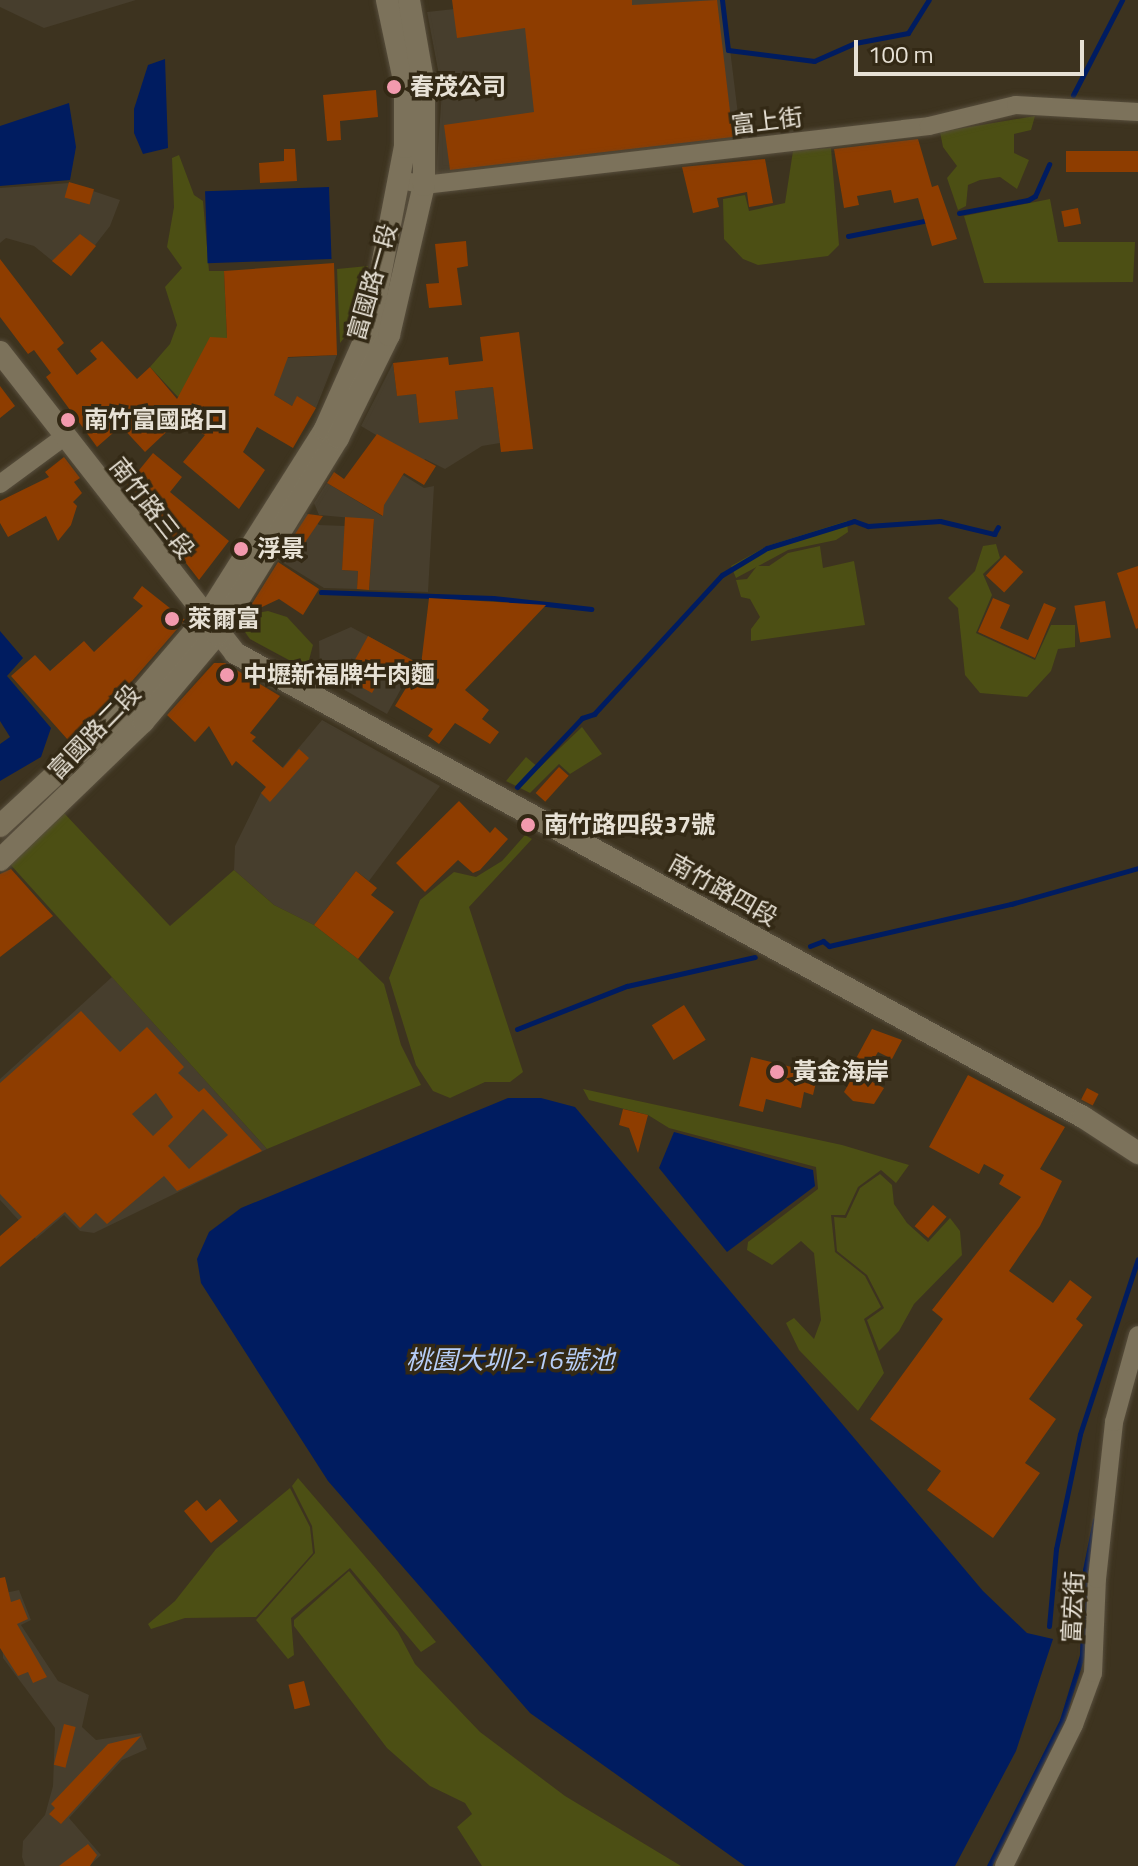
<!DOCTYPE html>
<meta charset="utf-8">
<style>
body{margin:0}
#map{position:relative;width:1138px;height:1866px;overflow:hidden;background:#3d331f;font-family:"Titillium Web","Noto Sans TC",sans-serif}
div>[style]{position:absolute}
.industrial>*{inset:0;background:#473e2d}
.green>*{inset:0;background:#4c4f14}
.water>*{inset:0;background:#001c60;transform-origin:0 0}
.stream>*{height:5px;margin:-2.5px;padding:0 2.5px;transform-origin:2.5px;border-radius:2.5px;background:#001c60}
.building>*{inset:0;background:#8e3d00;transform-origin:0 0}
.roads{filter:drop-shadow(0 0 2px #574e3d) drop-shadow(0 0 2px #574e3d)}
.minor>*{height:18px;margin:-9px;padding:0 9px;transform-origin:9px;border-radius:9px;background:#7c725b}
.tertiary>*{height:22px;margin:-11px;padding:0 11px;transform-origin:11px;border-radius:11px;background:#7c725b}
.dots>*{width:22px;height:22px;translate:-50% -50%;box-sizing:border-box;border:4px solid #332915;border-radius:50%}
span{translate:-50% -50%;white-space:nowrap;text-align:center;line-height:1.15;-webkit-text-stroke:7px #332915;paint-order:stroke}
.poi-label{font-size:24px;color:#e7e1d5;font-weight:700}
.left{translate:0 -50%;text-align:left}
.street-label{font-size:24px;color:#e7e1d5}
.water-label{font-size:26px;color:#b7cef7;font-style:italic}
.scale{position:absolute;left:854px;top:40px;width:230px;height:36px;box-sizing:border-box;border:4px solid #e7e1d5;border-top:0;padding-left:10px;font-size:24px;line-height:28px;white-space:nowrap;color:#e7e1d5;-webkit-text-stroke:6px #332915;paint-order:stroke}
</style>
<div id="map">
<div class="industrial">
<div style="clip-path:polygon(0 0,136px 0,44px 28px,0 7px)"></div>
<div style="clip-path:polygon(538px 0,724px 0,741px 139px,436px 176px,442px 91px,427px 12px)"></div>
<div style="clip-path:polygon(69px 183px,120px 200px,110px 226px,71px 276px,34px 246px,6px 238px,0 243px,0 188px)"></div>
<div style="clip-path:polygon(337px 355px,316px 408px,298px 397px,292px 406px,274px 395px,266px 359px)"></div>
<div style="clip-path:polygon(393px 363px,397px 395px,416px 394px,419px 423px,458px 418px,455px 391px,493px 387px,500px 443px,482px 446px,445px 469px,425px 459px,423px 463px,361px 426px)"></div>
<div style="clip-path:polygon(403px 475px,424px 488px,434px 486px,428px 592px,369px 590px,374px 520px,319px 515px,314px 503px,327px 483px,382px 516px,384px 503px)"></div>
<div style="clip-path:polygon(306px 513px,319px 525px,345px 526px,342px 570px,358px 571px,357px 589px,324px 588px,277px 559px)"></div>
<div style="clip-path:polygon(351px 627px,416px 662px,387px 714px,320px 676px,319px 641px)"></div>
<div style="clip-path:polygon(322px 720px,440px 786px,369px 881px,356px 871px,314px 925px,274px 905px,234px 870px,235px 846px,261px 793px)"></div>
<div style="clip-path:polygon(112px 977px,267px 1149px,94px 1233px,80px 1231px,64px 1215px,36px 1239px,0 1200px,0 1079px)"></div>
<div style="clip-path:polygon(19px 1590px,31px 1620px,21px 1625px,58px 1681px,89px 1695px,82px 1727px,96px 1740px,141px 1733px,147px 1749px,122px 1760px,69px 1818px,101px 1855px,89px 1866px,25px 1866px,22px 1857px,23px 1841px,45px 1815px,53px 1786px,55px 1728px,3px 1658px,0 1594px)"></div>
</div>
<div class="green">
<div style="clip-path:polygon(1035px 116px,1031px 130px,1014px 134px,1014px 153px,1029px 160px,1017px 189px,1000px 177px,980px 180px,968px 185px,966px 206px,958px 210px,947px 178px,957px 166px,943px 147px,940px 132px)"></div>
<div style="clip-path:polygon(831px 148px,839px 245px,828px 256px,758px 265px,743px 259px,724px 239px,723px 199px,745px 195px,749px 211px,785px 203px,793px 151px)"></div>
<div style="clip-path:polygon(179px 155px,194px 195px,203px 201px,209px 271px,224px 271px,227px 338px,178px 397px,150px 367px,170px 344px,177px 325px,165px 287px,182px 268px,167px 247px,174px 207px,172px 158px)"></div>
<div style="clip-path:polygon(1050px 199px,1058px 242px,1135px 242px,1133px 282px,984px 283px,964px 216px)"></div>
<div style="clip-path:polygon(368px 266px,357px 322px,340px 343px,337px 269px)"></div>
<div style="clip-path:polygon(847px 521px,848px 532px,836px 540px,788px 550px,736px 578px,731px 566px,767px 546px)"></div>
<div style="clip-path:polygon(996px 544px,1000px 558px,983px 574px,992px 595px,976px 633px,1035px 660px,1051px 625px,1075px 625px,1075px 647px,1058px 649px,1051px 671px,1027px 697px,980px 693px,965px 675px,958px 608px,948px 598px,975px 571px,983px 546px)"></div>
<div style="clip-path:polygon(820px 546px,823px 568px,854px 561px,865px 625px,751px 641px,751px 629px,760px 617px,750px 599px,741px 597px,736px 580px,747px 579px,757px 566px,769px 566px,788px 553px)"></div>
<div style="clip-path:polygon(268px 611px,287px 617px,313px 645px,309px 660px,300px 666px,250px 639px,242px 628px,245px 615px)"></div>
<div style="clip-path:polygon(582px 727px,602px 754px,570px 774px,559px 764px,530px 793px,506px 781px,526px 757px,539px 768px)"></div>
<div style="clip-path:polygon(64px 813px,170px 926px,234px 870px,274px 905px,314px 925px,358px 959px,384px 984px,401px 1045px,421px 1085px,267px 1149px,9px 863px)"></div>
<div style="clip-path:polygon(525px 835px,532px 839px,469px 907px,523px 1072px,510px 1082px,485px 1082px,450px 1098px,433px 1091px,416px 1065px,389px 978px,420px 900px,454px 872px,476px 877px,502px 861px)"></div>
<div style="clip-path:polygon(583px 1089px,842px 1145px,909px 1165px,896px 1183px,881px 1170px,858px 1187px,845px 1215px,831px 1215px,835px 1252px,865px 1276px,881px 1307px,864px 1319px,884px 1373px,858px 1411px,799px 1350px,786px 1323px,794px 1318px,814px 1339px,821px 1320px,814px 1253px,801px 1241px,772px 1265px,747px 1250px,748px 1242px,818px 1189px,816px 1167px,669px 1128px,648px 1115px,589px 1100px)"></div>
<div style="clip-path:polygon(880px 1174px,892px 1185px,894px 1204px,907px 1223px,928px 1242px,950px 1218px,960px 1231px,962px 1255px,914px 1304px,899px 1331px,879px 1351px,867px 1320px,884px 1308px,867px 1275px,837px 1251px,834px 1217px,846px 1218px,860px 1188px)"></div>
<div style="clip-path:polygon(298px 1478px,376px 1569px,436px 1642px,421px 1652px,350px 1568px,291px 1618px,294px 1655px,288px 1659px,256px 1620px,315px 1553px,312px 1526px,292px 1486px)"></div>
<div style="clip-path:polygon(290px 1488px,310px 1527px,313px 1553px,256px 1617px,185px 1618px,151px 1629px,148px 1624px,175px 1601px,216px 1549px)"></div>
<div style="clip-path:polygon(349px 1571px,398px 1632px,415px 1664px,480px 1732px,565px 1796px,681px 1866px,482px 1866px,457px 1827px,472px 1814px,465px 1803px,430px 1786px,387px 1748px,294px 1626px,294px 1620px)"></div>
</div>
<div class="water">
<div style="clip-path:polygon(165px 59px,168px 148px,143px 154px,134px 133px,134px 109px,148px 65px)"></div>
<div style="clip-path:polygon(69px 103px,76px 147px,70px 180px,0 186px,0 126px)"></div>
<div style="left:329px;top:187px;width:72px;height:124px;rotate:88deg"></div>
<div style="clip-path:polygon(0 631px,23px 658px,7px 676px,51px 728px,41px 757px,0 781px,0 744px,10px 737px,0 721px)"></div>
<div style="clip-path:polygon(508px 1098px,541px 1098px,575px 1107px,983px 1591px,1027px 1633px,1053px 1639px,1016px 1751px,955px 1866px,745px 1866px,530px 1713px,328px 1481px,201px 1283px,197px 1259px,209px 1232px,241px 1208px)"></div>
<div style="clip-path:polygon(674px 1132px,813px 1170px,815px 1186px,727px 1252px,659px 1168px)"></div>
</div>
<div class="stream">
<div style="left:722px;top:0;width:50px;rotate:83.2deg"></div>
<div style="left:728px;top:50px;width:87px;rotate:7.3deg"></div>
<div style="left:814px;top:61px;width:45px;rotate:-23.7deg"></div>
<div style="left:855px;top:43px;width:54px;rotate:-10.7deg"></div>
<div style="left:908px;top:33px;width:39px;rotate:-58deg"></div>
<div style="left:1073px;top:95px;width:107px;rotate:-62.7deg"></div>
<div style="left:959px;top:213px;width:70px;rotate:-10.7deg"></div>
<div style="left:1028px;top:200px;width:8px;rotate:-30deg"></div>
<div style="left:1035px;top:196px;width:35px;rotate:-66deg"></div>
<div style="left:848px;top:236px;width:83px;rotate:-11.2deg"></div>
<div style="left:321px;top:592px;width:172px;rotate:2deg"></div>
<div style="left:493px;top:598px;width:99px;rotate:6.4deg"></div>
<div style="left:517px;top:787px;width:95px;rotate:-46.7deg"></div>
<div style="left:582px;top:718px;width:13px;rotate:-18deg"></div>
<div style="left:594px;top:714px;width:189px;rotate:-47.4deg"></div>
<div style="left:722px;top:575px;width:52px;rotate:-31deg"></div>
<div style="left:767px;top:548px;width:91px;rotate:-17.2deg"></div>
<div style="left:854px;top:521px;width:15px;rotate:20deg"></div>
<div style="left:868px;top:526px;width:72px;rotate:-4deg"></div>
<div style="left:940px;top:521px;width:56px;rotate:13.5deg"></div>
<div style="left:994px;top:534px;width:8px;rotate:-60deg"></div>
<div style="left:810px;top:946px;width:14px;rotate:-21deg"></div>
<div style="left:823px;top:941px;width:8px;rotate:40deg"></div>
<div style="left:829px;top:946px;width:187px;rotate:-13deg"></div>
<div style="left:1011px;top:904px;width:132px;rotate:-15.8deg"></div>
<div style="left:517px;top:1029px;width:118px;rotate:-21.4deg"></div>
<div style="left:627px;top:986px;width:131px;rotate:-12.8deg"></div>
<div style="left:1049px;top:1626px;width:77px;rotate:-84.8deg"></div>
<div style="left:1056px;top:1549px;width:117px;rotate:-78.2deg"></div>
<div style="left:1080px;top:1434px;width:184px;rotate:-71.7deg"></div>
<div style="left:989px;top:1866px;width:163px;rotate:-63.4deg"></div>
<div style="left:1062px;top:1720px;width:68px;rotate:-72.9deg"></div>
<div style="left:1082px;top:1655px;width:85px;rotate:-88deg"></div>
<div style="left:1085px;top:1570px;width:51px;rotate:-78.7deg"></div>
</div>
<div class="building">
<div style="clip-path:polygon(452px 0,632px 0,632px 5px,717px 0,733px 137px,450px 170px,444px 125px,534px 112px,525px 28px,457px 38px)"></div>
<div style="clip-path:polygon(376px 90px,378px 117px,340px 121px,341px 140px,327px 141px,323px 95px)"></div>
<div style="clip-path:polygon(918px 139px,932px 187px,938px 185px,957px 239px,932px 246px,918px 198px,894px 203px,891px 190px,857px 196px,859px 205px,844px 208px,834px 149px)"></div>
<div style="clip-path:polygon(284px 149px,295px 149px,297px 181px,260px 183px,259px 163px,284px 161px)"></div>
<div style="left:1138px;top:151px;width:21px;height:72px;rotate:90deg"></div>
<div style="clip-path:polygon(765px 159px,773px 203px,749px 207px,747px 192px,717px 198px,719px 207px,693px 213px,682px 167px)"></div>
<div style="left:69px;top:182px;width:26px;height:16px;rotate:16deg"></div>
<div style="left:1078px;top:208px;width:16px;height:17px;rotate:79deg"></div>
<div style="clip-path:polygon(80px 234px,96px 246px,71px 276px,52px 261px)"></div>
<div style="clip-path:polygon(466px 241px,468px 266px,457px 268px,462px 305px,429px 308px,426px 284px,439px 283px,435px 244px)"></div>
<div style="clip-path:polygon(0 259px,64px 343px,57px 349px,77px 375px,97px 359px,90px 351px,102px 341px,137px 379px,150px 367px,177px 399px,210px 337px,227px 338px,224px 271px,334px 263px,337px 355px,288px 357px,274px 395px,292px 406px,297px 396px,316px 408px,293px 448px,257px 427px,243px 452px,265px 470px,239px 509px,183px 462px,205px 435px,178px 421px,145px 452px,121px 426px,97px 447px,46px 377px,51px 373px,34px 350px,28px 354px,0 317px)"></div>
<div style="clip-path:polygon(519px 332px,533px 449px,501px 452px,493px 387px,455px 391px,458px 419px,419px 423px,416px 394px,397px 396px,393px 363px,448px 357px,449px 365px,483px 361px,480px 337px)"></div>
<div style="clip-path:polygon(0 386px,15px 406px,0 418px)"></div>
<div style="clip-path:polygon(377px 434px,436px 466px,424px 485px,404px 473px,384px 505px,383px 516px,327px 483px,334px 472px,344px 479px)"></div>
<div style="clip-path:polygon(153px 453px,182px 477px,170px 492px,229px 541px,199px 580px,156px 524px,162px 514px,127px 485px)"></div>
<div style="clip-path:polygon(64px 457px,80px 478px,74px 482px,82px 493px,73px 502px,77px 506px,71px 525px,58px 541px,46px 516px,8px 537px,0 523px,0 501px,49px 477px,45px 472px)"></div>
<div style="clip-path:polygon(308px 514px,323px 516px,304px 544px,293px 537px)"></div>
<div style="clip-path:polygon(345px 517px,374px 519px,369px 590px,357px 589px,358px 571px,342px 570px)"></div>
<div style="left:1005px;top:555px;width:25px;height:28px;rotate:43deg"></div>
<div style="clip-path:polygon(278px 562px,319px 589px,303px 615px,279px 599px,245px 615px)"></div>
<div style="clip-path:polygon(1138px 566px,1138px 628px,1136px 629px,1117px 573px)"></div>
<div style="clip-path:polygon(142px 586px,185px 620px,126px 688px,68px 740px,11px 676px,35px 655px,50px 671px,84px 641px,94px 652px,143px 606px,133px 598px)"></div>
<div style="clip-path:polygon(429px 598px,546px 605px,465px 690px,489px 710px,482px 719px,499px 732px,490px 744px,455px 723px,439px 744px,428px 736px,433px 729px,395px 706px,409px 683px,385px 670px,372px 693px,345px 678px,368px 636px,421px 665px)"></div>
<div style="clip-path:polygon(993px 598px,1010px 605px,1000px 628px,1028px 640px,1044px 603px,1056px 608px,1035px 658px,978px 632px)"></div>
<div style="left:1105px;top:601px;width:37px;height:31px;rotate:81deg"></div>
<div style="clip-path:polygon(214px 663px,225px 663px,280px 696px,250px 733px,256px 737px,252px 741px,283px 768px,299px 749px,309px 758px,270px 802px,261px 793px,266px 787px,236px 761px,232px 766px,209px 726px,195px 742px,167px 715px)"></div>
<div style="left:559px;top:767px;width:13px;height:35px;rotate:42deg"></div>
<div style="clip-path:polygon(459px 801px,490px 833px,495px 827px,508px 839px,480px 870px,473px 873px,458px 860px,425px 892px,396px 863px)"></div>
<div style="clip-path:polygon(11px 869px,53px 916px,0 957px,0 874px)"></div>
<div style="clip-path:polygon(356px 871px,377px 888px,371px 895px,394px 912px,358px 959px,314px 925px)"></div>
<div style="left:684px;top:1005px;width:41px;height:38px;rotate:58deg"></div>
<div style="clip-path:polygon(evenodd,81px 1011px,120px 1052px,147px 1027px,184px 1067px,178px 1073px,199px 1092px,204px 1088px,262px 1151px,177px 1191px,164px 1176px,107px 1224px,96px 1213px,80px 1228px,65px 1212px,0 1267px,0 1236px,22px 1217px,0 1194px,0 1083px,81px 1011px,156px 1093px,173px 1117px,153px 1136px,132px 1114px,156px 1093px,81px 1011px,203px 1109px,228px 1135px,189px 1169px,168px 1146px,203px 1109px)"></div>
<div style="clip-path:polygon(872px 1029px,902px 1040px,892px 1059px,878px 1052px,866px 1072px,853px 1064px)"></div>
<div style="clip-path:polygon(751px 1057px,808px 1071px,807px 1076px,817px 1078px,813px 1095px,804px 1092px,801px 1108px,766px 1099px,763px 1112px,739px 1106px)"></div>
<div style="clip-path:polygon(855px 1073px,884px 1088px,874px 1104px,853px 1101px,844px 1092px)"></div>
<div style="clip-path:polygon(968px 1075px,1065px 1127px,1040px 1169px,1062px 1181px,1040px 1226px,1009px 1271px,1053px 1303px,1070px 1280px,1092px 1297px,1076px 1319px,1083px 1325px,1029px 1399px,1056px 1419px,1025px 1463px,1040px 1473px,993px 1538px,927px 1490px,941px 1471px,870px 1419px,943px 1319px,932px 1310px,1021px 1197px,999px 1184px,1004px 1175px,984px 1164px,979px 1174px,929px 1147px)"></div>
<div style="left:1087px;top:1088px;width:13px;height:13px;rotate:27deg"></div>
<div style="clip-path:polygon(623px 1109px,648px 1115px,638px 1153px,629px 1128px,619px 1125px)"></div>
<div style="left:933px;top:1205px;width:18px;height:28px;rotate:41deg"></div>
<div style="clip-path:polygon(220px 1499px,238px 1521px,211px 1543px,184px 1511px,197px 1500px,206px 1511px)"></div>
<div style="clip-path:polygon(5px 1577px,11px 1602px,20px 1599px,28px 1619px,17px 1624px,47px 1677px,33px 1683px,28px 1672px,18px 1676px,0 1648px,0 1578px)"></div>
<div style="left:304px;top:1681px;width:25px;height:16px;rotate:76deg"></div>
<div style="left:64px;top:1724px;width:12px;height:42px;rotate:14deg"></div>
<div style="clip-path:polygon(141px 1736px,61px 1824px,49px 1814px,55px 1808px,51px 1804px,108px 1744px)"></div>
<div style="clip-path:polygon(88px 1844px,97px 1855px,90px 1866px,59px 1866px)"></div>
</div>
<div class="roads">
<div class="minor">
<div style="left:401px;top:180px;width:24px;rotate:12deg"></div>
<div style="left:424px;top:185px;width:508px;rotate:-6.66deg"></div>
<div style="left:929px;top:126px;width:89px;rotate:-13.6deg"></div>
<div style="left:1016px;top:105px;width:122px;rotate:3.3deg"></div>
<div style="left:0;top:484px;width:81px;rotate:-36.4deg"></div>
<div style="left:1004px;top:1866px;width:157px;rotate:-63.6deg"></div>
<div style="left:1074px;top:1725px;width:55px;rotate:-69.9deg"></div>
<div style="left:1093px;top:1673px;width:94px;rotate:-87.6deg"></div>
<div style="left:1097px;top:1579px;width:158px;rotate:-83.8deg"></div>
<div style="left:1114px;top:1422px;width:90px;rotate:-74.6deg"></div>
</div>
<div class="tertiary">
<div style="left:0;top:352px;width:382px;rotate:52deg"></div>
<div style="left:235px;top:653px;width:967px;rotate:28.69deg"></div>
<div style="left:1083px;top:1117px;width:66px;rotate:33.2deg"></div>
<div style="left:0;top:826px;width:181px;rotate:-42.8deg"></div>
<div style="left:133px;top:703px;width:111px;rotate:-49.4deg"></div>
<div style="left:205px;top:619px;width:225px;rotate:-57.7deg"></div>
<div style="left:325px;top:429px;width:111px;rotate:-66deg"></div>
<div style="left:370px;top:328px;width:184px;rotate:-79.1deg"></div>
<div style="left:405px;top:147px;width:62px;rotate:-90deg"></div>
<div style="left:405px;top:85px;width:87px;rotate:-102deg"></div>
<div style="left:0;top:860px;width:199px;rotate:-44deg"></div>
<div style="left:143px;top:722px;width:115px;rotate:-49.9deg"></div>
<div style="left:217px;top:634px;width:230px;rotate:-58.3deg"></div>
<div style="left:338px;top:438px;width:115px;rotate:-63.7deg"></div>
<div style="left:389px;top:335px;width:154px;rotate:-76.9deg"></div>
<div style="left:424px;top:185px;width:99px;rotate:-90deg"></div>
<div style="left:424px;top:86px;width:87px;rotate:-99.9deg"></div>
</div>
</div>
<div class="dots">
<div style="left:394px;top:87px;background:#f29aae"></div>
<div style="left:68px;top:420px;background:#f29aae"></div>
<div style="left:241px;top:549px;background:#f29aae"></div>
<div style="left:172px;top:619px;background:#f29aae"></div>
<div style="left:227px;top:675px;background:#f29aae"></div>
<div style="left:528px;top:825px;background:#f29aae"></div>
<div style="left:777px;top:1072px;background:#f29aae"></div>
</div>
<div class="poi-label">
<span class="left" style="left:410px;top:87px">春茂公司</span>
<span class="left" style="left:84px;top:420px">南竹富國路口</span>
<span class="left" style="left:257px;top:549px">浮景</span>
<span class="left" style="left:188px;top:619px">萊爾富</span>
<span class="left" style="left:243px;top:675px">中壢新福牌牛肉麵</span>
<span class="left" style="left:544px;top:825px">南竹路四段37號</span>
<span class="left" style="left:793px;top:1072px">黃金海岸</span>
</div>
<div class="street-label">
<span style="left:767px;top:121px;rotate:-7deg">富上街</span>
<span style="left:372px;top:282px;rotate:-74deg">富國路一段</span>
<span style="left:152px;top:508px;rotate:52deg">南竹路三段</span>
<span style="left:94px;top:732px;rotate:-46deg">富國路二段</span>
<span style="left:723px;top:890px;rotate:29deg">南竹路四段</span>
<span style="left:1073px;top:1607px;rotate:-87deg">富宏街</span>
</div>
<div class="water-label">
<span style="left:510px;top:1360px">桃園大圳2-16號池</span>
</div>
<div class="scale">100 m</div>
</div>
